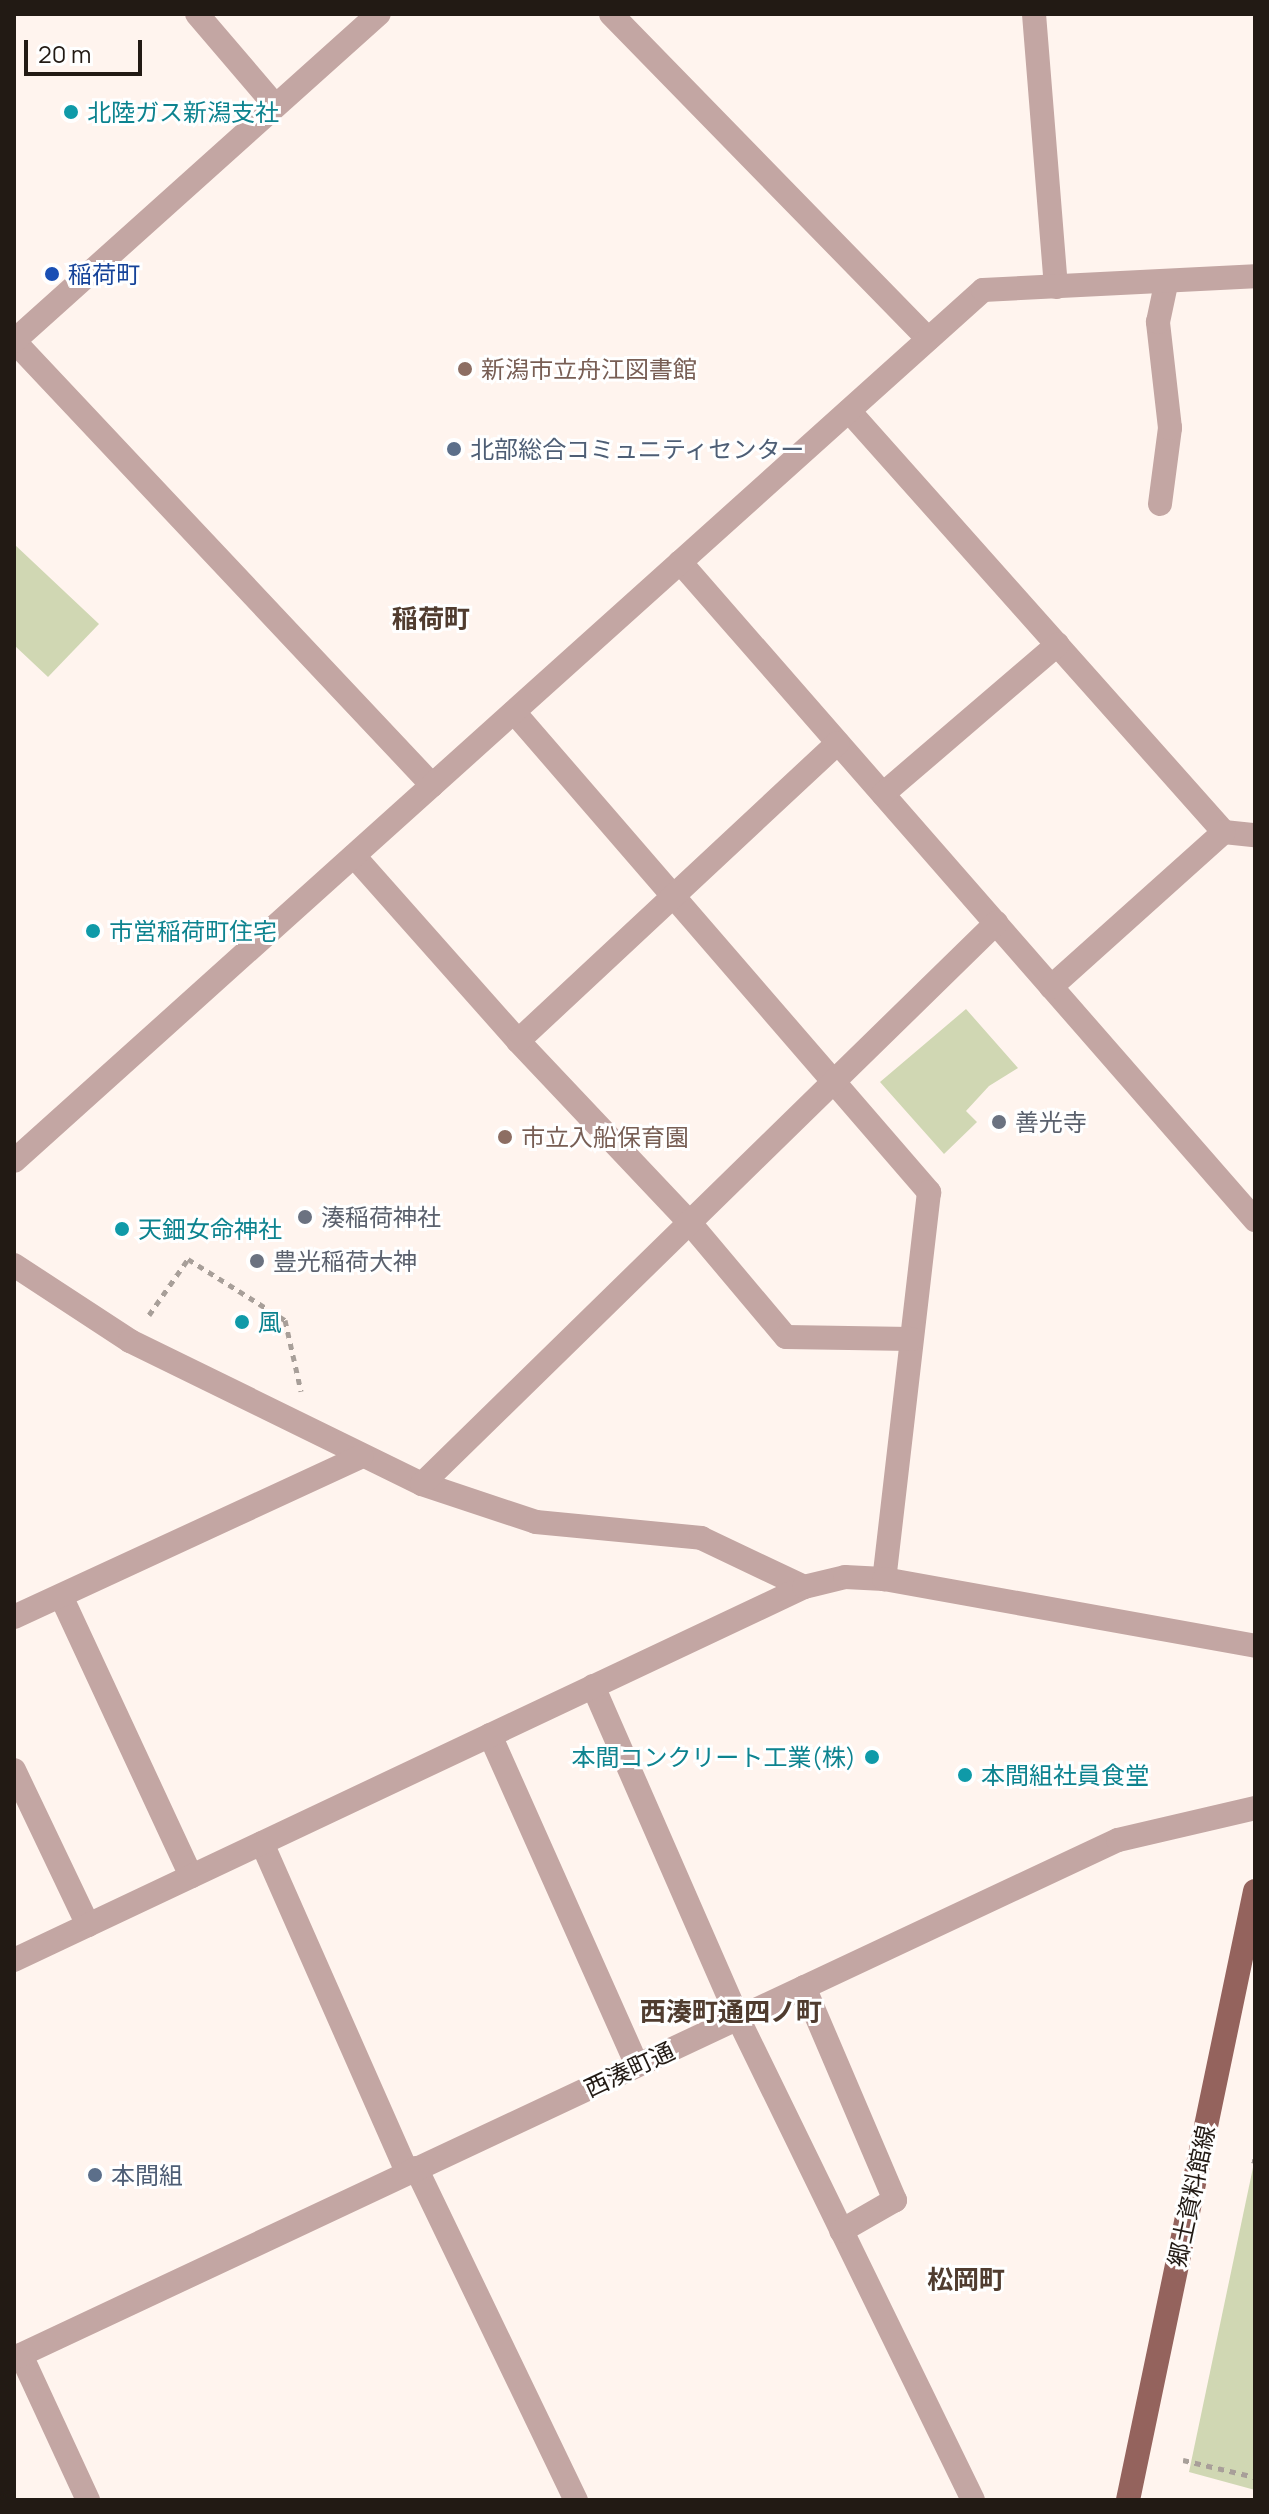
<!DOCTYPE html>
<meta charset="utf-8">
<style>
body{margin:0}
#map{position:relative;width:1269px;height:2514px;overflow:hidden;background:#fff4ee;font-family:Manrope,"Noto Sans JP",sans-serif}
div>[style]{position:absolute}
.green>*{inset:0;background:#d0d7b3}
.path>*{height:5px;margin-top:-2.5px;transform-origin:0;background:repeating-linear-gradient(90deg,#a89f99 0 6px,transparent 0 12px)}
.minor>*{height:24px;margin:-12px;padding:0 12px;transform-origin:12px;border-radius:12px;background:#c3a6a3}
.major>*{height:24px;margin:-12px;padding:0 12px;transform-origin:12px;border-radius:12px;background:#94635d}
.dots>*{width:22px;height:22px;translate:-50% -50%;box-sizing:border-box;border:4px solid #fff;border-radius:50%}
span{translate:-50% -50%;white-space:nowrap;text-align:center;line-height:1.15;-webkit-text-stroke:6px #fff;paint-order:stroke}
.culture-label{font-size:24px;color:#0d838f}
.left{translate:0 -50%;text-align:left}
.right{translate:-100% -50%;text-align:right}
.transit-label{font-size:24px;color:#164399}
.education-label{font-size:24px;color:#785e54}
.service-label{font-size:24px;color:#4e5e75}
.worship-label{font-size:24px;color:#5b616d}
.street-label{font-size:24px;color:#221a14}
.neighbourhood-label{font-size:26px;color:#503c2f;font-weight:700}
.frame{position:absolute;inset:0;border:16px solid #221a14;pointer-events:none}
.scale{position:absolute;left:24px;top:40px;width:118px;height:36px;box-sizing:border-box;border:4px solid #221a14;border-top:0;padding-left:10px;font-size:24px;line-height:28px;white-space:nowrap;color:#221a14;-webkit-text-stroke:6px #fff;paint-order:stroke}
</style>
<div id="map">
<div class="green">
<div style="clip-path:polygon(14px 544px,99px 624px,48px 677px,14px 645px)"></div>
<div style="clip-path:polygon(966px 1009px,1018px 1068px,989px 1086px,966px 1111px,977px 1122px,944px 1154px,880px 1082px)"></div>
<div style="clip-path:polygon(1255px 2158px,1255px 2490px,1189px 2472px)"></div>
</div>
<div class="path">
<div style="left:149px;top:1315px;width:68px;rotate:-55.1deg"></div>
<div style="left:188px;top:1259px;width:115px;rotate:32.2deg"></div>
<div style="left:285px;top:1320px;width:73px;rotate:77.3deg"></div>
<div style="left:1252px;top:2160px;width:3px;rotate:18deg"></div>
<div style="left:1183px;top:2460px;width:74px;rotate:13.3deg"></div>
</div>
<div class="minor">
<div style="left:197px;top:14px;width:118px;rotate:49.5deg"></div>
<div style="left:611px;top:14px;width:454px;rotate:45.7deg"></div>
<div style="left:1034px;top:14px;width:274px;rotate:85.4deg"></div>
<div style="left:14px;top:341px;width:610px;rotate:46.73deg"></div>
<div style="left:14px;top:341px;width:490px;rotate:-41.9deg"></div>
<div style="left:849px;top:411px;width:564px;rotate:48.31deg"></div>
<div style="left:1224px;top:832px;width:31px;rotate:6deg"></div>
<div style="left:1160px;top:504px;width:77px;rotate:-82.5deg"></div>
<div style="left:1170px;top:428px;width:107px;rotate:-96.5deg"></div>
<div style="left:1158px;top:322px;width:39px;rotate:-78deg"></div>
<div style="left:680px;top:562px;width:874px;rotate:48.85deg"></div>
<div style="left:514px;top:712px;width:635px;rotate:49.15deg"></div>
<div style="left:929px;top:1192px;width:390px;rotate:96.6deg"></div>
<div style="left:883px;top:794px;width:230px;rotate:-40.6deg"></div>
<div style="left:354px;top:856px;width:247px;rotate:48.4deg"></div>
<div style="left:518px;top:1041px;width:249px;rotate:46.6deg"></div>
<div style="left:689px;top:1222px;width:150px;rotate:49.9deg"></div>
<div style="left:786px;top:1337px;width:125px;rotate:0.9deg"></div>
<div style="left:1051px;top:987px;width:232px;rotate:-41.9deg"></div>
<div style="left:518px;top:1041px;width:437px;rotate:-43deg"></div>
<div style="left:14px;top:1161px;width:1303px;rotate:-41.95deg"></div>
<div style="left:983px;top:290px;width:272px;rotate:-2.9deg"></div>
<div style="left:14px;top:1265px;width:139px;rotate:33.2deg"></div>
<div style="left:130px;top:1341px;width:325px;rotate:26.1deg"></div>
<div style="left:422px;top:1484px;width:120px;rotate:18.4deg"></div>
<div style="left:536px;top:1522px;width:166px;rotate:5.5deg"></div>
<div style="left:701px;top:1538px;width:114px;rotate:25.4deg"></div>
<div style="left:422px;top:1484px;width:803px;rotate:-44.34deg"></div>
<div style="left:61px;top:1596px;width:309px;rotate:65.1deg"></div>
<div style="left:14px;top:1617px;width:383px;rotate:-24.8deg"></div>
<div style="left:593px;top:1686px;width:362px;rotate:66.4deg"></div>
<div style="left:738px;top:2018px;width:536px;rotate:64.01deg"></div>
<div style="left:490px;top:1735px;width:361px;rotate:66deg"></div>
<div style="left:14px;top:1770px;width:172px;rotate:64.5deg"></div>
<div style="left:262px;top:1843px;width:360px;rotate:66.2deg"></div>
<div style="left:14px;top:1960px;width:874px;rotate:-25.27deg"></div>
<div style="left:804px;top:1587px;width:42px;rotate:-13.7deg"></div>
<div style="left:845px;top:1577px;width:39px;rotate:3deg"></div>
<div style="left:884px;top:1579px;width:377px;rotate:10.2deg"></div>
<div style="left:804px;top:1987px;width:232px;rotate:66.9deg"></div>
<div style="left:895px;top:2200px;width:62px;rotate:150.1deg"></div>
<div style="left:416px;top:2168px;width:369px;rotate:64.3deg"></div>
<div style="left:21px;top:2355px;width:160px;rotate:65.2deg"></div>
<div style="left:14px;top:2358px;width:1219px;rotate:-25.14deg"></div>
<div style="left:1118px;top:1840px;width:141px;rotate:-13.1deg"></div>
</div>
<div class="major">
<div style="left:1128px;top:2500px;width:622px;rotate:-78.22deg"></div>
</div>
<div class="dots">
<div style="left:71px;top:112px;background:#0f9aa8"></div>
<div style="left:52px;top:274px;background:#1a4fb4"></div>
<div style="left:465px;top:369px;background:#8d6e63"></div>
<div style="left:454px;top:449px;background:#5c6f8a"></div>
<div style="left:93px;top:931px;background:#0f9aa8"></div>
<div style="left:999px;top:1122px;background:#6b7280"></div>
<div style="left:505px;top:1137px;background:#8d6e63"></div>
<div style="left:305px;top:1217px;background:#6b7280"></div>
<div style="left:122px;top:1229px;background:#0f9aa8"></div>
<div style="left:257px;top:1261px;background:#6b7280"></div>
<div style="left:242px;top:1322px;background:#0f9aa8"></div>
<div style="left:872px;top:1757px;background:#0f9aa8"></div>
<div style="left:965px;top:1775px;background:#0f9aa8"></div>
<div style="left:95px;top:2175px;background:#5c6f8a"></div>
</div>
<div class="culture-label">
<span class="left" style="left:87px;top:112px">北陸ガス新潟支社</span>
<span class="left" style="left:109px;top:931px">市営稲荷町住宅</span>
<span class="left" style="left:138px;top:1229px">天鈿女命神社</span>
<span class="left" style="left:258px;top:1322px">風</span>
<span class="right" style="left:856px;top:1757px">本間コンクリート工業(株)</span>
<span class="left" style="left:981px;top:1775px">本間組社員食堂</span>
</div>
<div class="transit-label">
<span class="left" style="left:68px;top:274px">稲荷町</span>
</div>
<div class="education-label">
<span class="left" style="left:481px;top:369px">新潟市立舟江図書館</span>
<span class="left" style="left:521px;top:1137px">市立入船保育園</span>
</div>
<div class="service-label">
<span class="left" style="left:470px;top:449px">北部総合コミュニティセンター</span>
<span class="left" style="left:111px;top:2175px">本間組</span>
</div>
<div class="worship-label">
<span class="left" style="left:1015px;top:1122px">善光寺</span>
<span class="left" style="left:321px;top:1217px">湊稲荷神社</span>
<span class="left" style="left:273px;top:1261px">豊光稲荷大神</span>
</div>
<div class="street-label">
<span style="left:629px;top:2069px;rotate:-25deg">西湊町通</span>
<span style="left:1191px;top:2196px;rotate:-78deg">郷土資料館線</span>
</div>
<div class="neighbourhood-label">
<span style="left:431px;top:619px">稲荷町</span>
<span style="left:731px;top:2012px">西湊町通四ノ町</span>
<span style="left:966px;top:2280px">松岡町</span>
</div>
<div class="frame"></div>
<div class="scale">20 m</div>
</div>
